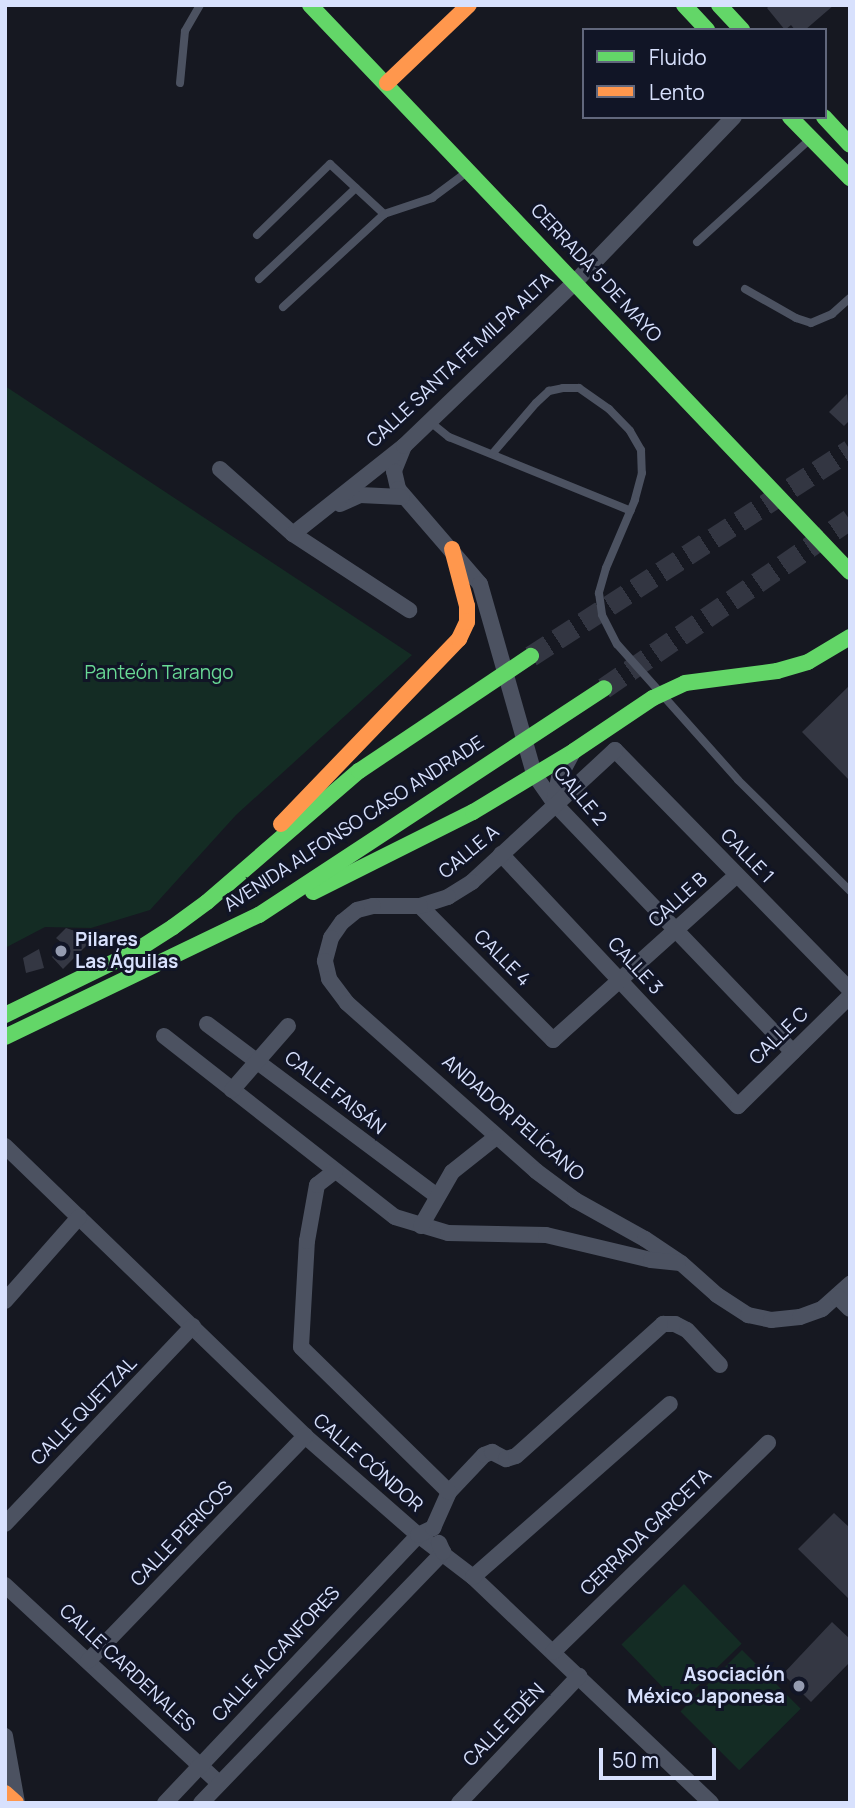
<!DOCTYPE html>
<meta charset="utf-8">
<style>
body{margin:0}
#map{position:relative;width:855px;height:1808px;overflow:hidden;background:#161821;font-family:Manrope,sans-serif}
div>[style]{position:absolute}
.green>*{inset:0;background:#142c24;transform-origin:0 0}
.building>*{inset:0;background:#343743}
.secondary-tunnel>*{height:21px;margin-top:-10.5px;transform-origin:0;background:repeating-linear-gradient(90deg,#333642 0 21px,transparent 0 31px)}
.lane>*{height:8px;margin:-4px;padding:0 4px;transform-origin:4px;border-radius:4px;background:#4c5261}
.street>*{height:16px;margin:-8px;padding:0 8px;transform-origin:8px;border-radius:8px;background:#4c5261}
.fast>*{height:16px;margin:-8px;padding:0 8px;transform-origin:8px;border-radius:8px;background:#63d668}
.slow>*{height:16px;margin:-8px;padding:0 8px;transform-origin:8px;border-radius:8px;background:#ff974d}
.dots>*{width:19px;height:19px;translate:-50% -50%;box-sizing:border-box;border:4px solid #111526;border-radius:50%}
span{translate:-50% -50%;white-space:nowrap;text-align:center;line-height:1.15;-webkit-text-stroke:6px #111526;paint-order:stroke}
.street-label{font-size:19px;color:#d8e1fd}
.park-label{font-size:19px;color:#68d995}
.poi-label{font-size:19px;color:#d8e1fd;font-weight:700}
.left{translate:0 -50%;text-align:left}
.right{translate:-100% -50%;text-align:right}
.frame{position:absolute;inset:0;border:7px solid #d8e1fd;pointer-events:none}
.legend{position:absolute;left:582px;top:28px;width:245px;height:91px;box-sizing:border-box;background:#111526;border:2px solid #61677c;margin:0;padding:9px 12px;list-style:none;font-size:21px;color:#d8e1fd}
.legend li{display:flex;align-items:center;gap:14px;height:35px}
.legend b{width:35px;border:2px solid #61677c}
.scale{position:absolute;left:599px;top:1748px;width:117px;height:32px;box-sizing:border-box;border:4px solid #d8e1fd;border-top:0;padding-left:9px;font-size:21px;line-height:24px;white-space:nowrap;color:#d8e1fd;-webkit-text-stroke:5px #111526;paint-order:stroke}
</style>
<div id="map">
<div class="green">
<div style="clip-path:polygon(5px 386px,412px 655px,236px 815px,150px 910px,91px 928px,45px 927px,5px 948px)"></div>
<div style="left:684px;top:1584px;width:83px;height:87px;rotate:46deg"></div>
<div style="left:742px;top:1650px;width:83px;height:87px;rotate:45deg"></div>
</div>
<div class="building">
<div style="clip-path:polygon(770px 5px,834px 5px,805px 30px,795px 30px,791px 25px,785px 30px,767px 8px)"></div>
<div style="clip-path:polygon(847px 394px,850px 420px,844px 426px,829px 412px)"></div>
<div style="clip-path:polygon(850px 685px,850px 781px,802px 732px)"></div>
<div style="clip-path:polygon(66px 928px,75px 931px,88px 944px,63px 969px,52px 957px,62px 943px,56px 938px)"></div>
<div style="clip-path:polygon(39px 949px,44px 968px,26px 973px,23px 958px)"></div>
<div style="clip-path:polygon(834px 1513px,850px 1528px,850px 1600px,798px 1549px)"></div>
<div style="clip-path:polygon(832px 1622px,850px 1639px,850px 1662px,811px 1702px,783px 1674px)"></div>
</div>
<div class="secondary-tunnel">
<div style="left:531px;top:656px;width:380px;rotate:-32.9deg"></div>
<div style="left:604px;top:688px;width:298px;rotate:-34.5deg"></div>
</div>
<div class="lane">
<div style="left:180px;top:83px;width:52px;rotate:-84.5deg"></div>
<div style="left:185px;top:31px;width:30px;rotate:-60deg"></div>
<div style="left:257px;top:235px;width:102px;rotate:-44.2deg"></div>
<div style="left:330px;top:164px;width:74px;rotate:42.8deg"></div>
<div style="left:697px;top:242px;width:151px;rotate:-42.3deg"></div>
<div style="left:259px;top:279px;width:133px;rotate:-43.2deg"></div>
<div style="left:745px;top:289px;width:59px;rotate:29.6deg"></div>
<div style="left:796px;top:318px;width:16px;rotate:18deg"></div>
<div style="left:811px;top:323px;width:23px;rotate:-23deg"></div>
<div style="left:832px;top:314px;width:24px;rotate:-42deg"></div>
<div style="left:283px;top:307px;width:137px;rotate:-42.6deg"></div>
<div style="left:384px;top:214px;width:51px;rotate:-18.4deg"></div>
<div style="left:432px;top:198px;width:44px;rotate:-36.6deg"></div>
<div style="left:429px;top:421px;width:26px;rotate:39deg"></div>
<div style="left:449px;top:437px;width:196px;rotate:22.1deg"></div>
<div style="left:493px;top:453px;width:66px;rotate:-49.3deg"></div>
<div style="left:536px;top:403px;width:18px;rotate:-43deg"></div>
<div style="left:549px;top:391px;width:14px;rotate:-12deg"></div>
<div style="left:563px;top:388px;width:16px"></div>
<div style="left:579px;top:388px;width:37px;rotate:35deg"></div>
<div style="left:609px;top:409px;width:30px;rotate:46deg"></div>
<div style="left:630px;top:431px;width:22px;rotate:60deg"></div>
<div style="left:641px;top:450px;width:23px;rotate:88deg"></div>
<div style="left:642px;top:473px;width:28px;rotate:105deg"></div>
<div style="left:635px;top:500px;width:74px;rotate:113.1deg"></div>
<div style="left:606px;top:568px;width:26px;rotate:106deg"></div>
<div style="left:599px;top:593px;width:22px;rotate:82deg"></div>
<div style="left:602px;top:615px;width:33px;rotate:63deg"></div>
<div style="left:617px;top:644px;width:182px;rotate:48.3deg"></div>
<div style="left:738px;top:780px;width:158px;rotate:44.7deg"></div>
</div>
<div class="street">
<div style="left:404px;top:446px;width:27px;rotate:112deg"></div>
<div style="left:394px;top:471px;width:18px;rotate:77deg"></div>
<div style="left:398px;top:489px;width:125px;rotate:49.2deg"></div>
<div style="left:480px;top:584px;width:198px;rotate:74.1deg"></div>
<div style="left:534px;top:774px;width:35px;rotate:55deg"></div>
<div style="left:554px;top:803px;width:345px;rotate:46.2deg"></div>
<div style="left:220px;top:469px;width:98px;rotate:41.7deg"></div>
<div style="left:293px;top:534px;width:139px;rotate:33.2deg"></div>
<div style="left:340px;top:504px;width:22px;rotate:-24deg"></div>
<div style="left:360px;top:495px;width:42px;rotate:2.7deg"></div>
<div style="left:293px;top:534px;width:142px;rotate:-38.4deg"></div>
<div style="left:404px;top:446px;width:237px;rotate:-43.8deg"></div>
<div style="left:575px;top:282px;width:229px;rotate:-46.1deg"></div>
<div style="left:554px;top:803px;width:25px;rotate:-79deg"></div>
<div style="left:559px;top:778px;width:27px;rotate:-62deg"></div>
<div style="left:501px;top:854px;width:346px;rotate:46.8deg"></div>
<div style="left:738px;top:1106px;width:157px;rotate:-44.5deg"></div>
<div style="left:420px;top:906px;width:189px;rotate:45.2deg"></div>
<div style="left:553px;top:1040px;width:247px;rotate:-41.9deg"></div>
<div style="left:850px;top:990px;width:336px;rotate:-134.4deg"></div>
<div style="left:615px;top:750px;width:195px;rotate:137.3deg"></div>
<div style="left:472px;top:882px;width:28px;rotate:148deg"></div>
<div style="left:448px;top:897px;width:29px;rotate:162deg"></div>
<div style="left:420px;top:906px;width:47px;rotate:180deg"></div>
<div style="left:373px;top:906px;width:16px;rotate:166deg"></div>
<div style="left:357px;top:910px;width:19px;rotate:141deg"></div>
<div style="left:342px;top:922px;width:19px;rotate:125deg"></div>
<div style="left:331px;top:938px;width:24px;rotate:105deg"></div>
<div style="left:325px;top:961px;width:18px;rotate:77deg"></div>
<div style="left:329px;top:979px;width:30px;rotate:53deg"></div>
<div style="left:347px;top:1003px;width:253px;rotate:41.6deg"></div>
<div style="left:536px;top:1171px;width:49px;rotate:36.6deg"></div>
<div style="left:575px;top:1200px;width:80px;rotate:29.1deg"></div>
<div style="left:645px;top:1239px;width:43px;rotate:33.7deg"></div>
<div style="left:681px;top:1263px;width:48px;rotate:41.6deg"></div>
<div style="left:717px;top:1295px;width:37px;rotate:33deg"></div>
<div style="left:748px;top:1315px;width:24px;rotate:12deg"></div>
<div style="left:771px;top:1320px;width:29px;rotate:-6deg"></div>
<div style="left:800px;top:1317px;width:23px;rotate:-20deg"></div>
<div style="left:822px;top:1309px;width:38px;rotate:-42deg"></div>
<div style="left:207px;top:1024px;width:287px;rotate:36.8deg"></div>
<div style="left:164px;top:1036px;width:293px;rotate:38.1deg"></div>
<div style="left:395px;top:1217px;width:55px;rotate:16.8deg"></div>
<div style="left:448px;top:1233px;width:98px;rotate:1.2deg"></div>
<div style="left:546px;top:1235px;width:108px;rotate:13.4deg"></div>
<div style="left:651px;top:1260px;width:27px;rotate:6deg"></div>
<div style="left:232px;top:1090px;width:85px;rotate:-48.8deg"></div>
<div style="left:5px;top:1146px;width:417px;rotate:44deg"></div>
<div style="left:305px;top:1436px;width:150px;rotate:41.2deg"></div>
<div style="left:418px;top:1535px;width:69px;rotate:37.4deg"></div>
<div style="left:473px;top:1577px;width:328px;rotate:43.5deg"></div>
<div style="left:421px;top:1226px;width:62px;rotate:-60.1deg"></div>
<div style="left:452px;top:1172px;width:56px;rotate:-38.5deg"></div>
<div style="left:837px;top:1296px;width:18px;rotate:45deg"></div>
<div style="left:5px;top:1301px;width:112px;rotate:-48.6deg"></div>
<div style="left:449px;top:1492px;width:51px;rotate:-46.6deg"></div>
<div style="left:484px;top:1455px;width:9px;rotate:-21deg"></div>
<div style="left:492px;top:1452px;width:16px;rotate:27deg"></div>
<div style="left:506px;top:1459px;width:10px;rotate:-17deg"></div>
<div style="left:516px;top:1456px;width:198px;rotate:-41.9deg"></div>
<div style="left:663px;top:1324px;width:12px"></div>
<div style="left:675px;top:1324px;width:13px;rotate:27deg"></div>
<div style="left:687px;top:1330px;width:48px;rotate:46.7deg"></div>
<div style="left:5px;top:1524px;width:273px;rotate:-46.5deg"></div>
<div style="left:473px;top:1577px;width:262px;rotate:-41.3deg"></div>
<div style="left:5px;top:1585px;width:292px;rotate:42.8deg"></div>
<div style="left:553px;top:1652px;width:300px;rotate:-44.2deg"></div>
<div style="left:88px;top:1661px;width:313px;rotate:-46deg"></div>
<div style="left:5px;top:1736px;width:68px;rotate:79.8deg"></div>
<div style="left:165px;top:1803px;width:369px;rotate:-46.6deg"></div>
<div style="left:418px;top:1535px;width:17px;rotate:-25deg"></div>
<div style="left:433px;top:1528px;width:39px;rotate:-66deg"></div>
<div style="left:449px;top:1492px;width:207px;rotate:-135.6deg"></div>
<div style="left:301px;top:1347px;width:106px;rotate:-86.8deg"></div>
<div style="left:307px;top:1241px;width:57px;rotate:-79.9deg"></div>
<div style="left:317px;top:1185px;width:23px;rotate:-38deg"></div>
<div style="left:201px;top:1803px;width:349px;rotate:-46deg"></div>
<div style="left:443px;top:1552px;width:10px;rotate:-114deg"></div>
<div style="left:459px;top:1803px;width:175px;rotate:-46.6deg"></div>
</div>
<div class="fast">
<div style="left:310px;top:5px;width:783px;rotate:46.4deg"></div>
<div style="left:684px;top:5px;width:34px;rotate:47deg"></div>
<div style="left:719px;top:5px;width:34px;rotate:47deg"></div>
<div style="left:790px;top:117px;width:86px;rotate:45.5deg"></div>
<div style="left:824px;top:117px;width:38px;rotate:47deg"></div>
<div style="left:313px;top:892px;width:179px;rotate:-26.6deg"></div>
<div style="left:473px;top:812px;width:118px;rotate:-31.1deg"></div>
<div style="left:574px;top:751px;width:95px;rotate:-33.9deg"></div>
<div style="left:653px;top:698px;width:35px;rotate:-25deg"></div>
<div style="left:685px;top:683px;width:93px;rotate:-7.4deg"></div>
<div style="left:777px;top:671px;width:32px;rotate:-16deg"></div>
<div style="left:808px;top:662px;width:49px;rotate:-30.8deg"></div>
<div style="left:5px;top:1015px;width:144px;rotate:-26deg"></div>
<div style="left:134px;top:952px;width:46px;rotate:-32.7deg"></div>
<div style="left:173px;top:927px;width:42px;rotate:-36.3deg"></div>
<div style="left:207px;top:902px;width:201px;rotate:-40.8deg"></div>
<div style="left:359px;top:771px;width:207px;rotate:-33.8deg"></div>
<div style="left:5px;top:1037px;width:282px;rotate:-25.7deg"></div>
<div style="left:259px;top:915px;width:413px;rotate:-33.3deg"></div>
</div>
<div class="slow">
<div style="left:387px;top:83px;width:113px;rotate:-43.6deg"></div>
<div style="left:281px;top:824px;width:257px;rotate:-46.1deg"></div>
<div style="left:459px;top:639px;width:19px;rotate:-65deg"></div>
<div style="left:467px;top:622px;width:16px;rotate:-90deg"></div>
<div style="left:467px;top:606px;width:59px;rotate:-104.7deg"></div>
<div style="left:5px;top:1793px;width:15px;rotate:42deg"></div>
</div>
<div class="dots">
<div style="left:61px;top:951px;background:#949bb0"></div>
<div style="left:799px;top:1686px;background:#949bb0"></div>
</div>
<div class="street-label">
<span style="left:596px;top:273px;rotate:47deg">CERRADA 5 DE MAYO</span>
<span style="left:460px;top:360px;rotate:-43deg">CALLE SANTA FE MILPA ALTA</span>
<span style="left:580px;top:796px;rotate:50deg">CALLE 2</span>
<span style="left:354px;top:824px;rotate:-33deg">AVENIDA ALFONSO CASO ANDRADE</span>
<span style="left:469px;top:852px;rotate:-40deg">CALLE A</span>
<span style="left:747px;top:856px;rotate:46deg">CALLE 1</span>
<span style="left:678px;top:900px;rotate:-42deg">CALLE B</span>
<span style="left:502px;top:958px;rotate:45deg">CALLE 4</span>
<span style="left:635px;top:966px;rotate:47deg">CALLE 3</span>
<span style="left:779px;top:1036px;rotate:-44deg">CALLE C</span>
<span style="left:335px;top:1093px;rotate:38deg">CALLE FAISÁN</span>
<span style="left:513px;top:1118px;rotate:41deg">ANDADOR PELÍCANO</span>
<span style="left:84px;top:1411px;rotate:-46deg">CALLE QUETZAL</span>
<span style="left:368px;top:1463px;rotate:41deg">CALLE CÓNDOR</span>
<span style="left:646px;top:1532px;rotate:-44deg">CERRADA GARCETA</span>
<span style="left:182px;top:1534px;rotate:-46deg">CALLE PERICOS</span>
<span style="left:276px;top:1654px;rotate:-47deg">CALLE ALCANFORES</span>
<span style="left:127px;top:1668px;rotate:43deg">CALLE CARDENALES</span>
<span style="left:504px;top:1725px;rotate:-46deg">CALLE EDÉN</span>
</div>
<div class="park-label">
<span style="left:159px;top:673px">Panteón Tarango</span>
</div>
<div class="poi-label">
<span class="left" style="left:75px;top:951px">Pilares<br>Las Águilas</span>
<span class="right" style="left:785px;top:1686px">Asociación<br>México Japonesa</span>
</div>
<div class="frame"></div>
<ul class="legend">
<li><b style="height:9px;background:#63d668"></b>Fluido</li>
<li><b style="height:9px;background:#ff974d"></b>Lento</li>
</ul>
<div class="scale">50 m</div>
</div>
